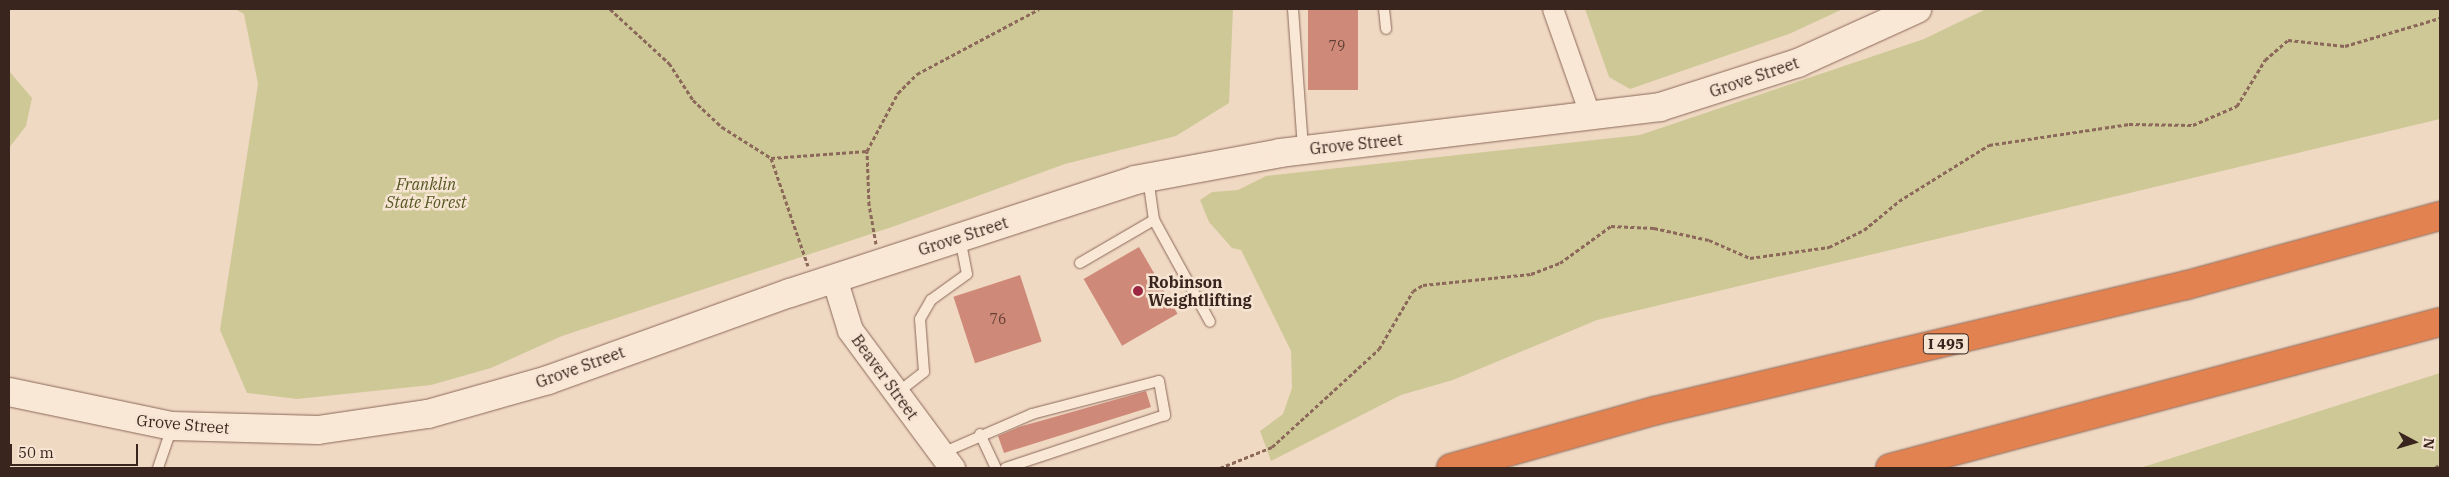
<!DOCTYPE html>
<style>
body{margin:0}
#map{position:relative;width:2449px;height:477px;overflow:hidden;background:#f0d9c3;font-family:"IBM Plex Serif",serif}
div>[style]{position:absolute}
.green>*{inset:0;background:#cec897}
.building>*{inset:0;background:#cf8978;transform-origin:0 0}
.path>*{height:3px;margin-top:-1.5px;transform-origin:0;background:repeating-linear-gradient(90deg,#8b6859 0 4px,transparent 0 6.5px)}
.roads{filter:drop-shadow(0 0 1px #8b6859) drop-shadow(0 0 1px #8b6859)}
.service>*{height:10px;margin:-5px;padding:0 5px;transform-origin:5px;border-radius:5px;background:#fae8d7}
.minor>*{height:20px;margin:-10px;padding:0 10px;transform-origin:10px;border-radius:10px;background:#fae8d7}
.tertiary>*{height:25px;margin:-12.5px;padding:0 12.5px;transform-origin:12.5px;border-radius:12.5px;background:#fae8d7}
.secondary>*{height:28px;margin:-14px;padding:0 14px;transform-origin:14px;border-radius:14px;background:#fae8d7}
.motorway>*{height:28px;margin:-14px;padding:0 14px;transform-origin:14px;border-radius:14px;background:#e28251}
.dots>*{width:14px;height:14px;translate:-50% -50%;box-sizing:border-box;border:2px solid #f7e5d3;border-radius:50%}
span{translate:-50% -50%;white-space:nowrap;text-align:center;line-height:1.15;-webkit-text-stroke:5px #f7e5d3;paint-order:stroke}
.number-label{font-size:14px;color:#5f3e34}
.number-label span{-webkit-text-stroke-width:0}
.shield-label span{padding:1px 4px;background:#f7e5d3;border:1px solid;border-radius:4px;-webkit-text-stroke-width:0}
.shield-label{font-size:15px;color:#3a251e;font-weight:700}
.street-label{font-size:16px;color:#3a251e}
.park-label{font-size:16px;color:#565824;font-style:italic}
.poi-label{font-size:16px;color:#3a251e;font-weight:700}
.left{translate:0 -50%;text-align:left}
.frame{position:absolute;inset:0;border:10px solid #3a251e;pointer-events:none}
.north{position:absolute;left:2389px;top:417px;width:50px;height:50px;-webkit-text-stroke:4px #f7e5d3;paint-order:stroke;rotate:96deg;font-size:14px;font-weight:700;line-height:20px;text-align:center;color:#3a251e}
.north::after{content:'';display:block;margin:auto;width:18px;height:22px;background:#3a251e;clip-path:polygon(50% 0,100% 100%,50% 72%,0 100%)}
.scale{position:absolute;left:10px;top:444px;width:128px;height:22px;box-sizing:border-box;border:2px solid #3a251e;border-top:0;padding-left:6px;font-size:15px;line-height:18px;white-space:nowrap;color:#3a251e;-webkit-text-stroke:4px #f7e5d3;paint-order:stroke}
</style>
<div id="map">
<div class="green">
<div style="clip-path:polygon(235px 9px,1233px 9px,1229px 103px,1176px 136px,1065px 164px,895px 226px,562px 336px,491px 368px,431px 385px,297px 399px,247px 393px,220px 330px,258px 84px,244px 14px)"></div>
<div style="clip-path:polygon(1585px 9px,1843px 9px,1789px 34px,1630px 89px,1609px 77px)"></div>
<div style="clip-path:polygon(1986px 9px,2440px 9px,2440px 119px,1597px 320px,1453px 380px,1401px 395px,1271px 461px,1260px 431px,1283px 414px,1292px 388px,1291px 351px,1241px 250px,1232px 248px,1209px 222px,1200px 200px,1212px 192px,1238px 190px,1266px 176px,1640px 135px,1924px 39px)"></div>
<div style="clip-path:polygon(9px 71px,32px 98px,26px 126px,9px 148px)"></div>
<div style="clip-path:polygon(2440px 373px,2440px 468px,2140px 468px)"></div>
</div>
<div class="building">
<div style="left:1308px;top:9px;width:50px;height:81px"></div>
<div style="left:1139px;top:247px;width:77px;height:64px;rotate:60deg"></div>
<div style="left:1020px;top:275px;width:70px;height:70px;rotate:72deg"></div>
<div style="clip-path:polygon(1146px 391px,1151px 407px,1004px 453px,998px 436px,1019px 427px)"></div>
</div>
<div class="path">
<div style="left:610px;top:9px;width:80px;rotate:42.5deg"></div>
<div style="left:669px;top:63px;width:44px;rotate:57deg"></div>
<div style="left:693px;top:100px;width:40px;rotate:43deg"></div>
<div style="left:722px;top:127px;width:58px;rotate:32.3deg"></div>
<div style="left:771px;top:158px;width:96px;rotate:-4.2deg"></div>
<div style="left:771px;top:158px;width:114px;rotate:71.1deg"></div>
<div style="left:876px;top:244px;width:40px;rotate:-100deg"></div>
<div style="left:869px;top:205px;width:54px;rotate:-92.1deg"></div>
<div style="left:867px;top:151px;width:66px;rotate:-61.9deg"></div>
<div style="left:898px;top:93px;width:27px;rotate:-45deg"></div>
<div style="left:917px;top:74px;width:138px;rotate:-28deg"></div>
<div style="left:1220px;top:468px;width:56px;rotate:-22deg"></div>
<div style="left:1272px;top:447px;width:145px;rotate:-42.5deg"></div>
<div style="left:1379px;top:349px;width:67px;rotate:-59.6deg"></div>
<div style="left:1413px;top:291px;width:12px;rotate:-31deg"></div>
<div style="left:1423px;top:285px;width:109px;rotate:-5.8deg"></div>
<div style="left:1531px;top:274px;width:31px;rotate:-21deg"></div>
<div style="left:1560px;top:263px;width:63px;rotate:-36deg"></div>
<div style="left:1611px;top:226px;width:43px;rotate:2.7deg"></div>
<div style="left:1654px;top:228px;width:56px;rotate:12.3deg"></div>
<div style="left:1709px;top:240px;width:45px;rotate:23.7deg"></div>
<div style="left:1750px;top:258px;width:80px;rotate:-7.9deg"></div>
<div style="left:1829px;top:247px;width:39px;rotate:-26deg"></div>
<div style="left:1864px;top:230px;width:45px;rotate:-39.6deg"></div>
<div style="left:1899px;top:201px;width:106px;rotate:-31.9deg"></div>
<div style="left:1989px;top:145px;width:142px;rotate:-8.5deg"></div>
<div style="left:2129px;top:124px;width:64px;rotate:0.9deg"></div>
<div style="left:2193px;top:125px;width:48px;rotate:-23.4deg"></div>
<div style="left:2237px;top:106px;width:54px;rotate:-58.7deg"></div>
<div style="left:2265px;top:60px;width:30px;rotate:-41deg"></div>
<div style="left:2288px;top:40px;width:57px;rotate:6deg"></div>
<div style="left:2345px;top:46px;width:99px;rotate:-16.4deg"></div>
<div style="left:2435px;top:468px;width:6px;rotate:-39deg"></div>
</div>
<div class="roads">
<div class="service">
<div style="left:1293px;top:9px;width:140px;rotate:85.9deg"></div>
<div style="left:1384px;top:9px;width:20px;rotate:84deg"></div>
<div style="left:1148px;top:178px;width:42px;rotate:81.9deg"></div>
<div style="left:1154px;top:220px;width:116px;rotate:61.2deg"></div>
<div style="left:1080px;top:263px;width:86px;rotate:-30.2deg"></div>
<div style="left:897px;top:393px;width:34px;rotate:-38deg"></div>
<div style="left:924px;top:372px;width:53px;rotate:-94.3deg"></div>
<div style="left:920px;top:319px;width:22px;rotate:-60deg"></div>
<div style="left:931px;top:300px;width:44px;rotate:-35.8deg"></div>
<div style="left:967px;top:274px;width:37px;rotate:-101deg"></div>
<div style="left:980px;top:434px;width:38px;rotate:65deg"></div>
<div style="left:942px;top:453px;width:98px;rotate:-23.4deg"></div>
<div style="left:1032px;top:414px;width:131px;rotate:-14.6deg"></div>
<div style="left:1159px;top:381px;width:35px;rotate:80deg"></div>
<div style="left:1165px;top:415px;width:168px;rotate:161.6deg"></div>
<div style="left:158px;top:468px;width:43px;rotate:-71.1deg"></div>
</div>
<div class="minor">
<div style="left:1553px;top:9px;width:114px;rotate:70.6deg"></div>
</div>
<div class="tertiary">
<div style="left:834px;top:278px;width:54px;rotate:72.9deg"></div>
<div style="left:850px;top:330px;width:172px;rotate:53.5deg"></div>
</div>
<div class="secondary">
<div style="left:9px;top:392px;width:167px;rotate:11.8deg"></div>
<div style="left:172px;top:426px;width:146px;rotate:1.6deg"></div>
<div style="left:318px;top:430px;width:111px;rotate:-8.3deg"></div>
<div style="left:428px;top:414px;width:125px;rotate:-15.8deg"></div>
<div style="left:548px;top:380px;width:257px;rotate:-19.8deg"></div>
<div style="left:790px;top:293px;width:363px;rotate:-18.1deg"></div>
<div style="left:1135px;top:180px;width:147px;rotate:-10.5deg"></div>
<div style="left:1280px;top:153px;width:383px;rotate:-6.9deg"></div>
<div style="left:1660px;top:107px;width:145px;rotate:-17.7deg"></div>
<div style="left:1798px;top:63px;width:131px;rotate:-24.4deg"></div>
</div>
<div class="motorway">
<div style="left:1451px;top:468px;width:211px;rotate:-15.7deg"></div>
<div style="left:1654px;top:411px;width:548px;rotate:-13.3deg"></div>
<div style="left:2187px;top:285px;width:262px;rotate:-15.3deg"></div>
<div style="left:1890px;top:468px;width:569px;rotate:-14.87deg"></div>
</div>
</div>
<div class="dots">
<div style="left:1138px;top:291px;background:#9c2742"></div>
</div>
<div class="number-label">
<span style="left:1337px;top:46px">79</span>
<span style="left:998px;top:319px">76</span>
</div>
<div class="shield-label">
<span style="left:1946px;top:344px">I 495</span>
</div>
<div class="street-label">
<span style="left:1754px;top:77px;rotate:-19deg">Grove Street</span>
<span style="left:1356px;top:144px;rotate:-6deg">Grove Street</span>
<span style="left:963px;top:236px;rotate:-18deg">Grove Street</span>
<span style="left:580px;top:367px;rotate:-20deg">Grove Street</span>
<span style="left:885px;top:377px;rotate:54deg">Beaver Street</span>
<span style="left:183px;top:424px;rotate:5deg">Grove Street</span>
</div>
<div class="park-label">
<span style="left:426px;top:193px">Franklin<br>State Forest</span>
</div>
<div class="poi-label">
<span class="left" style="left:1148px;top:291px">Robinson<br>Weightlifting</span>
</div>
<div class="frame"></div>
<div class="north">N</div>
<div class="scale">50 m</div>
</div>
